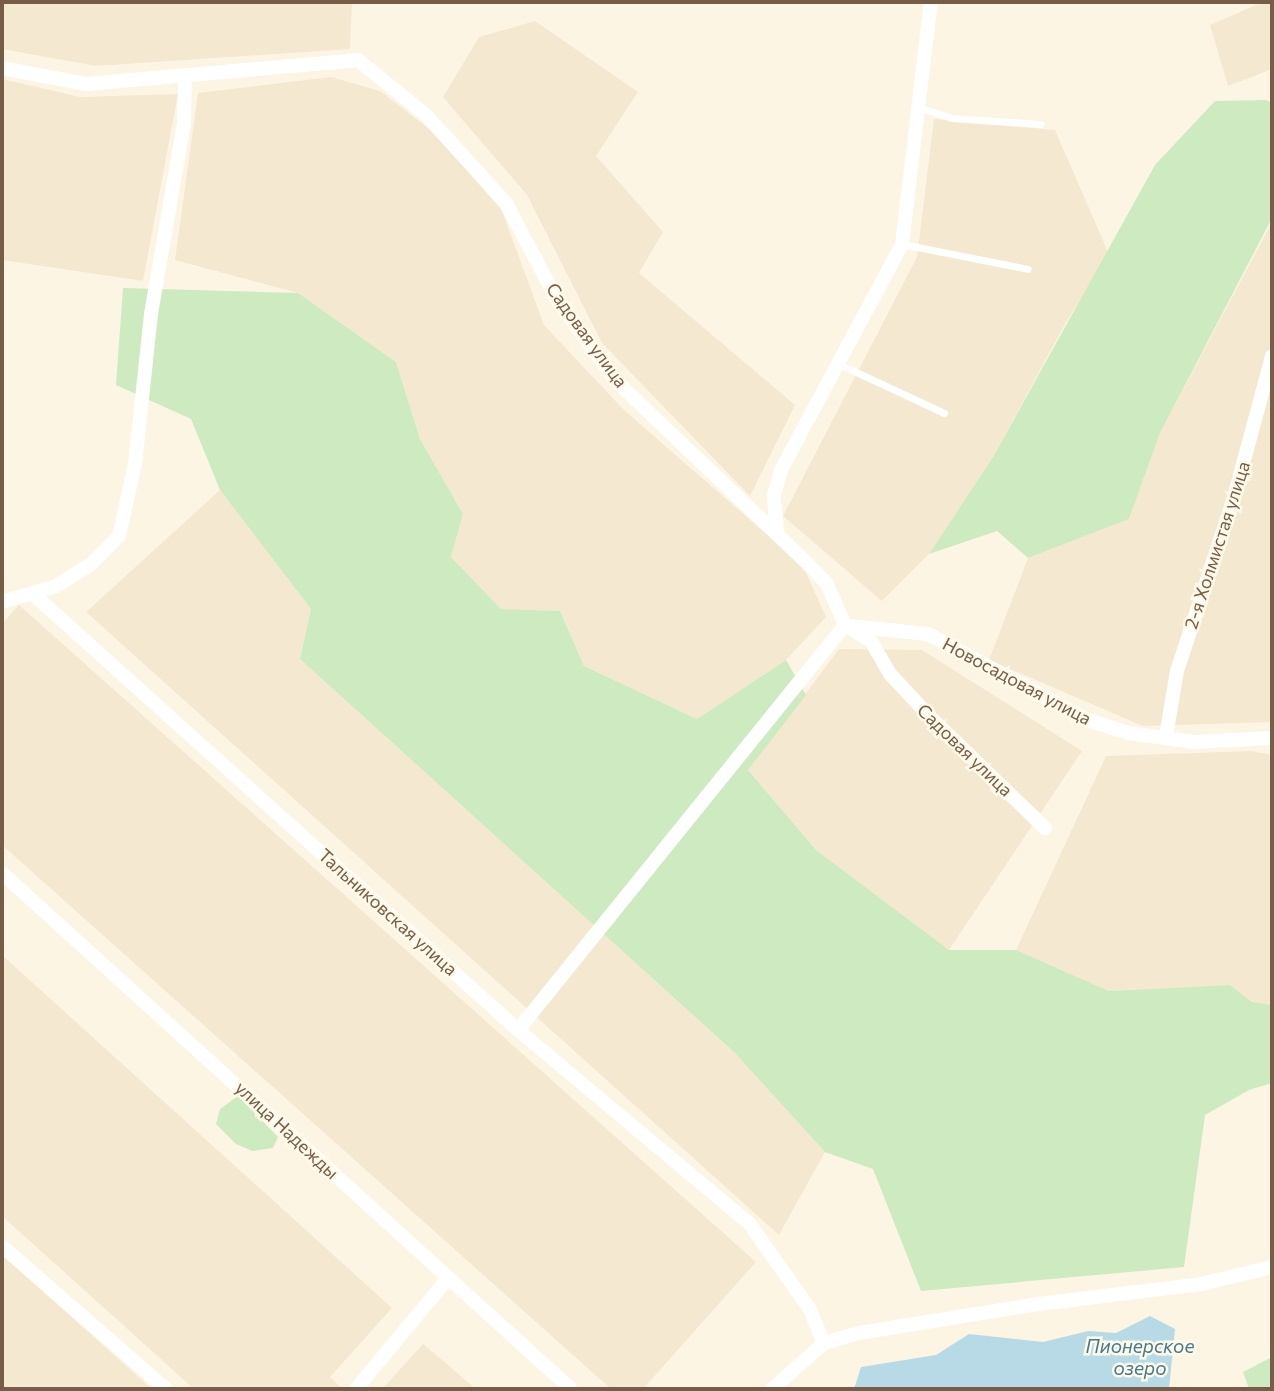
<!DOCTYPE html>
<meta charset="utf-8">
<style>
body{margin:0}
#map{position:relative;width:1274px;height:1391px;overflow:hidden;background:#fdf5e3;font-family:Commissioner,sans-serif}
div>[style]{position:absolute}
.residential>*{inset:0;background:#f4e8d1}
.green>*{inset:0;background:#cdeac1}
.water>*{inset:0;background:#b7dae6}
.lane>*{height:7px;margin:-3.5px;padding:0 3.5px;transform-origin:3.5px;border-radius:3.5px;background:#fff}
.street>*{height:14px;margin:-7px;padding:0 7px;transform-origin:7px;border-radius:7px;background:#fff}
span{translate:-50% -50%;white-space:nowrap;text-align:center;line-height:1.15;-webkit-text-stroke:5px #fff9e9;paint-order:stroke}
.street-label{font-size:18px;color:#755d48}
.water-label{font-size:19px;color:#447a90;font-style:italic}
.frame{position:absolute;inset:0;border:4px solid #755d48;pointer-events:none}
</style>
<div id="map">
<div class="residential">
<div style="clip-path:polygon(2px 2px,352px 2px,350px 49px,96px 66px,2px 49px)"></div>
<div style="clip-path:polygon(1263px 2px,1272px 2px,1272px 69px,1228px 86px,1210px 25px)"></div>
<div style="clip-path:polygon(535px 21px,638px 92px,596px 156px,663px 232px,639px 273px,795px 405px,750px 496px,602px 343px,527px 195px,443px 97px,479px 37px)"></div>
<div style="clip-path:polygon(331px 77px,380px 91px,437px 135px,502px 211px,544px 325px,624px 410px,803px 566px,826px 617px,786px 660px,697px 719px,584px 666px,560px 611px,501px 609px,451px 557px,463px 514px,420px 439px,396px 362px,298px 293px,175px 260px,198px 93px)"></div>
<div style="clip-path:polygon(2px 79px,80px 97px,178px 94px,143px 281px,2px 260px)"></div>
<div style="clip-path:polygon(934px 119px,1055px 130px,1109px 254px,1065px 324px,993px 457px,929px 554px,882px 601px,783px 516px,917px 257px)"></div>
<div style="clip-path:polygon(1272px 222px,1272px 722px,1143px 726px,989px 660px,1028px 558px,1129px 519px,1160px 433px)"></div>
<div style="clip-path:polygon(220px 490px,311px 609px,300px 659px,735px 1053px,825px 1152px,779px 1235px,86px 612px)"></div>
<div style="clip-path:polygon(19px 605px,756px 1262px,643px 1389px,611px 1389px,2px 845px,2px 624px)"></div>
<div style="clip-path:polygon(839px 649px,922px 650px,1082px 751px,949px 950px,816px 850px,748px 770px)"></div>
<div style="clip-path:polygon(1251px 751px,1272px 755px,1272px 1005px,1252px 1002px,1230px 985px,1109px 991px,1016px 950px,1106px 756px)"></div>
<div style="clip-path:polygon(2px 955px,392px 1308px,330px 1377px,343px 1389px,194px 1389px,2px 1216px)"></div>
<div style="clip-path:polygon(2px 1255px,152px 1389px,2px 1389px)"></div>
<div style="clip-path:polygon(423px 1344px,476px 1389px,382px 1389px)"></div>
</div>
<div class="green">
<div style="clip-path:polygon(1266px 100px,1272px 103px,1272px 218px,1160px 433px,1129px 519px,1028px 558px,997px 531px,929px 554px,993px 457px,1155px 165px,1215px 101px)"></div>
<div style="clip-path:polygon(123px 288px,298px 293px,396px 362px,420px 439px,463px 514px,451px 557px,501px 609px,560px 611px,584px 666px,697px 719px,786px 660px,806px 695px,748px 770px,816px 850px,949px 950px,1016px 950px,1109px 991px,1230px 985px,1252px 1002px,1272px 1005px,1272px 1083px,1249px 1090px,1205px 1115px,1184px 1267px,921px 1291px,873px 1169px,825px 1152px,735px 1053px,300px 659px,311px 609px,220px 490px,191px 419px,116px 385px)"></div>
<div style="clip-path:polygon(238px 1096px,278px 1137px,273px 1148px,252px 1151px,236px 1144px,216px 1124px,220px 1109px)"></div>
<div style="clip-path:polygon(1272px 1357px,1272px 1389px,1249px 1389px,1243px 1372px)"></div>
</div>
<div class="water">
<div style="clip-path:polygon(1150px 1316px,1175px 1329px,1169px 1389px,854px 1389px,861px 1367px,936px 1355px,969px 1334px,1043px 1342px,1088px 1331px,1116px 1333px)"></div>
</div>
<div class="lane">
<div style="left:918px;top:107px;width:35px;rotate:18deg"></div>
<div style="left:951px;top:118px;width:90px;rotate:3.8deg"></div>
<div style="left:902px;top:244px;width:128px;rotate:11.2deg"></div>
<div style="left:839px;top:364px;width:116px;rotate:25deg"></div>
</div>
<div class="street">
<div style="left:2px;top:68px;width:86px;rotate:10.8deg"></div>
<div style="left:86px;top:84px;width:273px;rotate:-5deg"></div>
<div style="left:358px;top:60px;width:87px;rotate:39deg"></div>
<div style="left:426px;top:115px;width:119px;rotate:47.7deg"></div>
<div style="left:506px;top:203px;width:107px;rotate:62.2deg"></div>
<div style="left:556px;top:298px;width:102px;rotate:54.1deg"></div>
<div style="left:616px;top:381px;width:260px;rotate:43.6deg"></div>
<div style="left:804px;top:560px;width:33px;rotate:46deg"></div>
<div style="left:827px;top:584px;width:45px;rotate:66.3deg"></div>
<div style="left:845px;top:625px;width:31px;rotate:32deg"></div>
<div style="left:871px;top:641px;width:39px;rotate:60deg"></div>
<div style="left:891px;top:675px;width:57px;rotate:47.1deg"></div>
<div style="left:930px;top:717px;width:160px;rotate:44deg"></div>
<div style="left:777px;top:533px;width:38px;rotate:-95deg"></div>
<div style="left:774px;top:495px;width:26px;rotate:-74deg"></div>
<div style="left:781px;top:470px;width:256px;rotate:-61.8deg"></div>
<div style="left:902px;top:244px;width:244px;rotate:-83.2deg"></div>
<div style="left:33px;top:594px;width:652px;rotate:41.95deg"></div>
<div style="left:518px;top:1030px;width:301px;rotate:39.9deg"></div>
<div style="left:749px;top:1223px;width:104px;rotate:54.8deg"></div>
<div style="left:809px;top:1308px;width:38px;rotate:67deg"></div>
<div style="left:2px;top:602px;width:56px;rotate:-16.5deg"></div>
<div style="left:56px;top:586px;width:40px;rotate:-32deg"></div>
<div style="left:90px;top:565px;width:41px;rotate:-45deg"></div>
<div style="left:119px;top:536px;width:74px;rotate:-77.5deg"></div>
<div style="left:135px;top:464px;width:151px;rotate:-83.9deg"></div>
<div style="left:151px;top:314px;width:194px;rotate:-80.2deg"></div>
<div style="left:184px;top:123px;width:45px;rotate:-88.7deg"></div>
<div style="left:850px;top:626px;width:78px;rotate:5.9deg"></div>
<div style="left:928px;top:634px;width:179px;rotate:28.4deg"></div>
<div style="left:1085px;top:719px;width:45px;rotate:18deg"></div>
<div style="left:1128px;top:733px;width:67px;rotate:7.8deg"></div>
<div style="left:1194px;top:742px;width:78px;rotate:-2.9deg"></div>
<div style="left:1166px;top:736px;width:66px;rotate:-80.4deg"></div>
<div style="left:1177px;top:671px;width:179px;rotate:-71.8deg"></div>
<div style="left:1233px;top:501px;width:150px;rotate:-74.9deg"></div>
<div style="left:2px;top:873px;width:768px;rotate:42.2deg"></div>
<div style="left:518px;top:1030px;width:521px;rotate:-51.08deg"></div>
<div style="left:2px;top:1246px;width:218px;rotate:41.1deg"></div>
<div style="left:356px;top:1389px;width:144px;rotate:-50.3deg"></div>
<div style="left:772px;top:1389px;width:69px;rotate:-41.5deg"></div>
<div style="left:824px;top:1343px;width:36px;rotate:-16deg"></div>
<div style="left:859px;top:1333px;width:182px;rotate:-9.2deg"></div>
<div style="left:1039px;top:1304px;width:163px;rotate:-7deg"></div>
<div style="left:1201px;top:1284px;width:73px;rotate:-13.5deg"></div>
</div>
<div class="street-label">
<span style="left:587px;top:335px;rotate:54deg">Садовая улица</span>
<span style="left:1217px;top:545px;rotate:-72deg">2-я Холмистая улица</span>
<span style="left:1017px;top:681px;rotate:28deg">Новосадовая улица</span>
<span style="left:965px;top:750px;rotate:44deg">Садовая улица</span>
<span style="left:388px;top:912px;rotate:42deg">Тальниковская улица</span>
<span style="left:287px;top:1130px;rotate:43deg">улица Надежды</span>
</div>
<div class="water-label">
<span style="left:1140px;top:1357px">Пионерское<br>озеро</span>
</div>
<div class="frame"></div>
</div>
